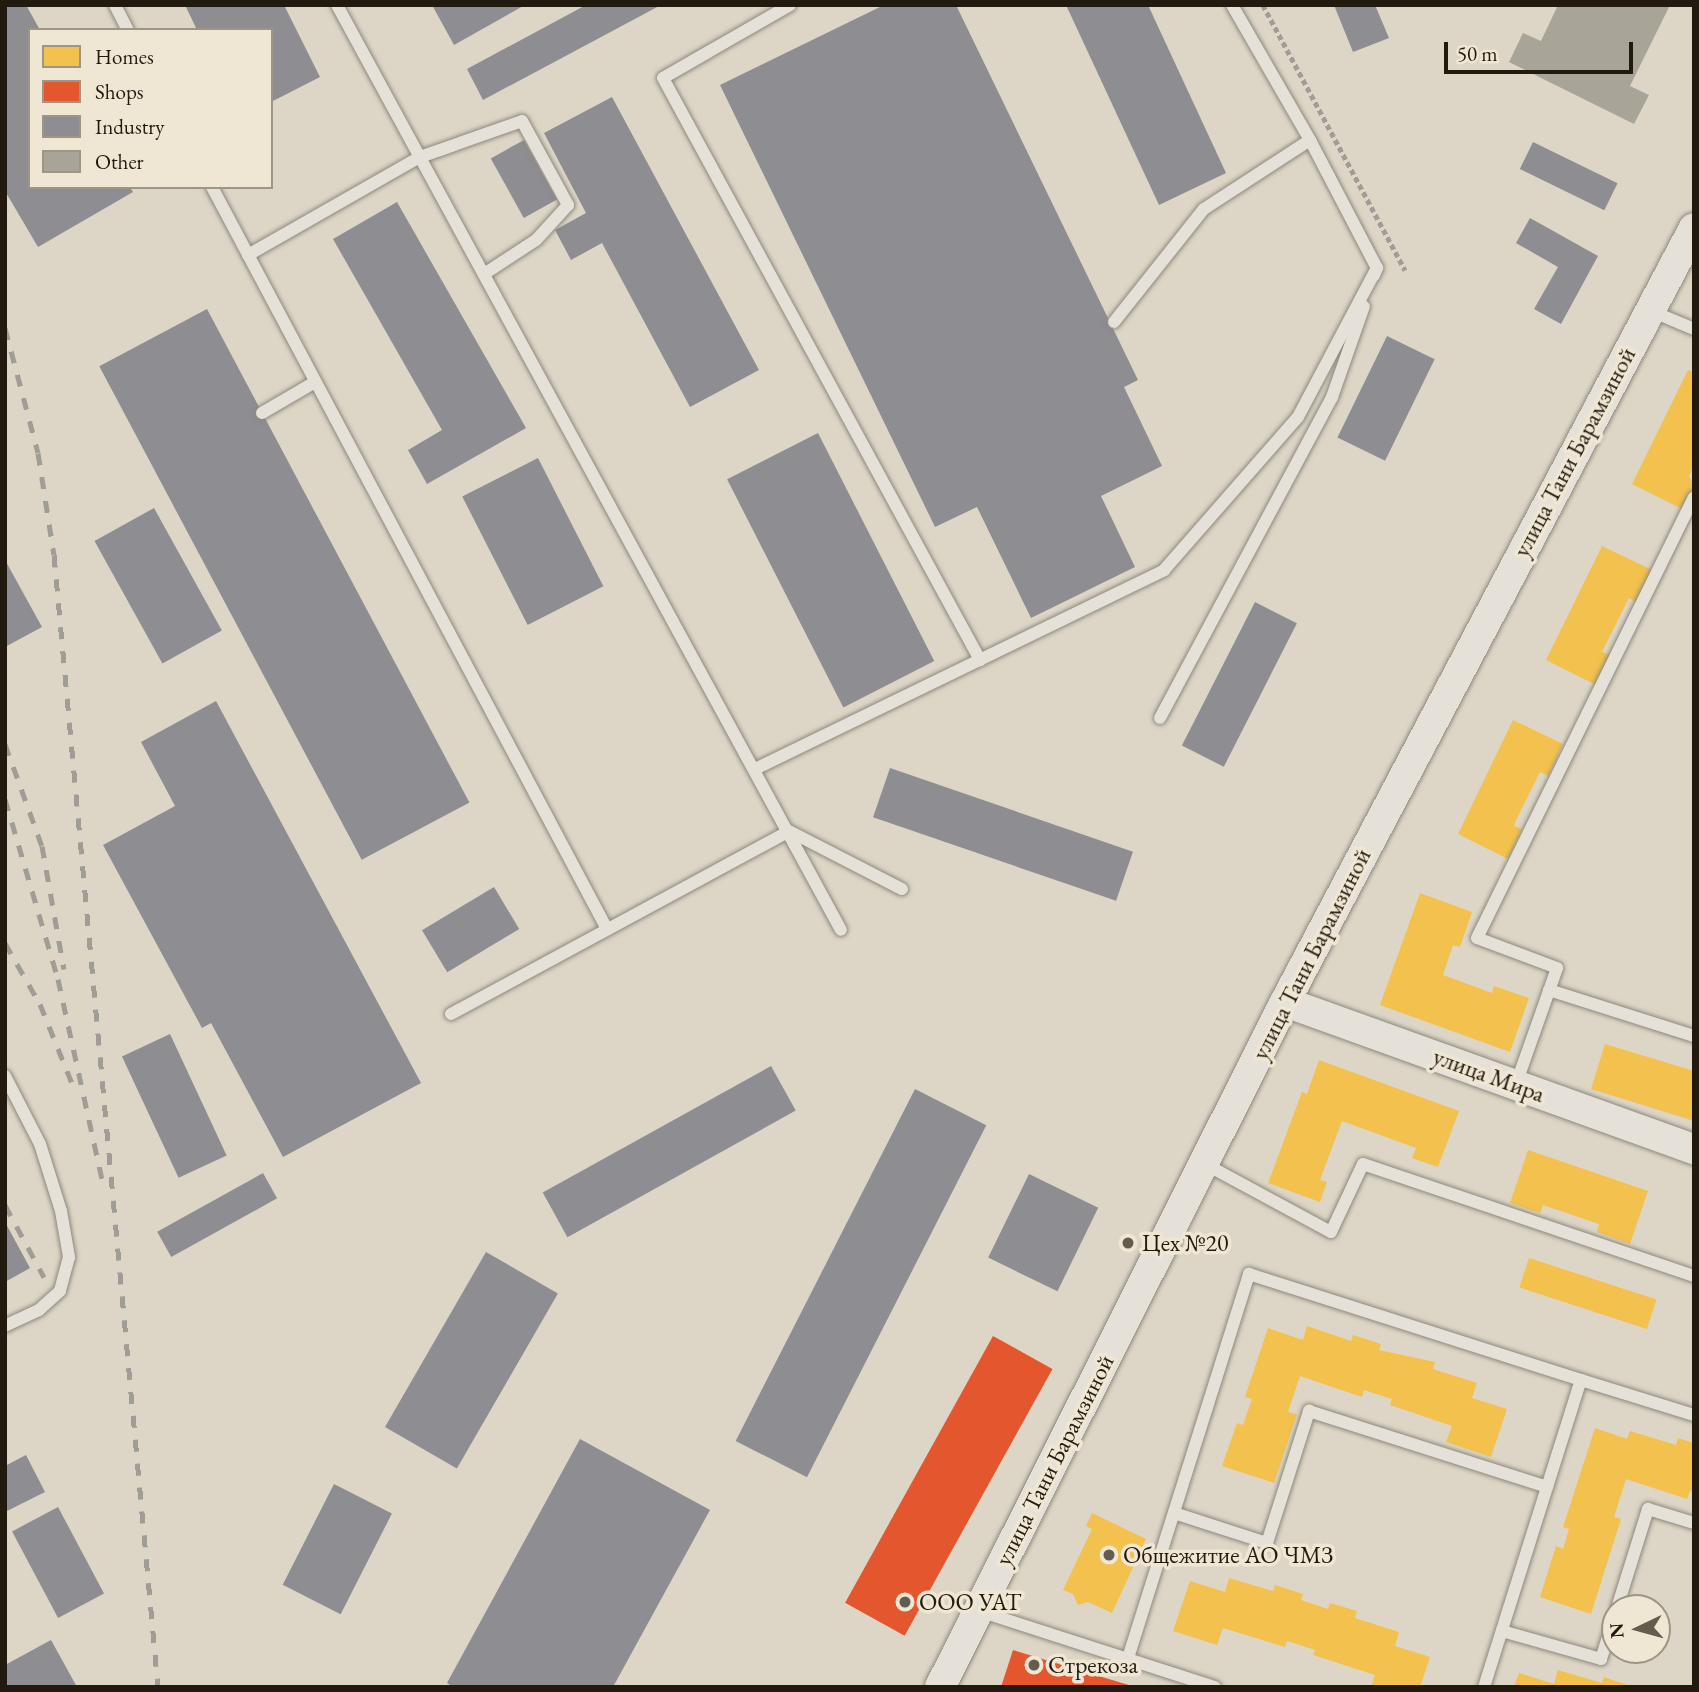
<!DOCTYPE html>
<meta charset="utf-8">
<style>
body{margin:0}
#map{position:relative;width:1699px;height:1692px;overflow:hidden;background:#ddd6c6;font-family:"EB Garamond",serif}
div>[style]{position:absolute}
.homes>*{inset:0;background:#f2c14e;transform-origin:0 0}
.shops>*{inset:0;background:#e4572e;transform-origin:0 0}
.industry>*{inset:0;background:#8d8d92;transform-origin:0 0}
.building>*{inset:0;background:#a9a498}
.path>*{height:4.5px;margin-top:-2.25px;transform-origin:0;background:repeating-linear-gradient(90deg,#a09c96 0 5px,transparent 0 8.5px)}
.roads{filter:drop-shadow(0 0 2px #8d887d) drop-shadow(0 0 2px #8d887d)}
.service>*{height:12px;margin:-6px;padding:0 6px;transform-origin:6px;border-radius:6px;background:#e5e1d9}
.tertiary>*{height:30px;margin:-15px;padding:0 15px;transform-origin:15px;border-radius:15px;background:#e5e1d9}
.rail>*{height:5px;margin-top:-2.5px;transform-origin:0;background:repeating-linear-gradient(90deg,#a09c96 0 12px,transparent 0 24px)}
.dots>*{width:19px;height:19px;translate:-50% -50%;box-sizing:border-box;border:4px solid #efe7d3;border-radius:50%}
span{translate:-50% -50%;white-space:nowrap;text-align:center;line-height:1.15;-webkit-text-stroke:7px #efe7d3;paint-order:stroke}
.street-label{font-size:24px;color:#231a0f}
.poi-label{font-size:24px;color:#231a0f}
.left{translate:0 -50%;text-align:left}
.frame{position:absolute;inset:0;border:7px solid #231a0f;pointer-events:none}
.legend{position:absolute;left:28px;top:28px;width:245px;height:161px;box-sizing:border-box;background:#efe7d3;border:2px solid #9d9585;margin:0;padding:9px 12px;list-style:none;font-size:21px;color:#231a0f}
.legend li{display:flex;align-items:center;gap:14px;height:35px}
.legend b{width:35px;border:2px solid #9d9585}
.north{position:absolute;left:1601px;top:1594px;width:70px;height:70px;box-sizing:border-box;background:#efe7d3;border:2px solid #9d9585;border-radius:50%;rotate:265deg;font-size:19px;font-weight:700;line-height:28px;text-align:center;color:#231a0f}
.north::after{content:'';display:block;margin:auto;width:24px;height:32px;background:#645c4f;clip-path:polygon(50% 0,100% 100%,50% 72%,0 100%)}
.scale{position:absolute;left:1444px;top:42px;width:189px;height:32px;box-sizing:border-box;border:4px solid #231a0f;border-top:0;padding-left:9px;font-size:21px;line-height:24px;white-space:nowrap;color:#231a0f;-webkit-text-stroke:5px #efe7d3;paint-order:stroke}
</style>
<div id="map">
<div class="homes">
<div style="clip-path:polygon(1688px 370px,1694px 373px,1694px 466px,1689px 476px,1694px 486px,1682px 509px,1632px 484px)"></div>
<div style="clip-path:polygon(1602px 546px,1652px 570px,1636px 602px,1629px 598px,1602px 652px,1611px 655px,1596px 685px,1546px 660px)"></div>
<div style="clip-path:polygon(1513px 720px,1563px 744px,1548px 776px,1540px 772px,1516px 820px,1514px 826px,1522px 829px,1508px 859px,1458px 834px)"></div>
<div style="clip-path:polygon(1420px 893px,1472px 912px,1460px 947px,1453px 945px,1443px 975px,1492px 993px,1494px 986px,1529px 998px,1510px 1052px,1380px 1005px)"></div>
<div style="clip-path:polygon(1605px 1044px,1694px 1071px,1694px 1121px,1591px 1089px)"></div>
<div style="clip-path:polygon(1319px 1060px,1459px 1111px,1438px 1167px,1412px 1158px,1416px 1148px,1342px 1121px,1320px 1180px,1327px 1182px,1320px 1202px,1268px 1183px,1302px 1092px,1307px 1094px)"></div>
<div style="clip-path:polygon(1528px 1150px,1648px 1191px,1630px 1244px,1597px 1232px,1599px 1224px,1543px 1205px,1540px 1213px,1510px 1203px)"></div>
<div style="left:1529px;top:1258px;width:134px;height:31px;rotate:18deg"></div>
<div style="clip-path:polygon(1307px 1326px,1351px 1341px,1353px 1335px,1381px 1344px,1379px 1350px,1435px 1362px,1433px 1369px,1477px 1383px,1472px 1398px,1507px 1409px,1491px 1457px,1446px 1442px,1452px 1426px,1390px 1405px,1392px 1399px,1364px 1390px,1362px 1397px,1300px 1376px,1288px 1412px,1297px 1414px,1274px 1483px,1222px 1466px,1237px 1423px,1243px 1425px,1252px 1399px,1245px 1397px,1268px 1328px,1303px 1340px)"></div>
<div style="clip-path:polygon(1595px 1428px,1627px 1439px,1630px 1431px,1676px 1445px,1678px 1438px,1694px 1443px,1694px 1492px,1690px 1491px,1687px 1499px,1626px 1479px,1614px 1517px,1621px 1519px,1591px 1614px,1540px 1597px,1556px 1546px,1563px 1549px,1569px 1529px,1563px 1527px)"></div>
<div style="clip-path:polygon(1092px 1513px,1146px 1539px,1112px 1613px,1088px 1602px,1078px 1605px,1073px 1594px,1063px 1590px,1092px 1529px,1086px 1526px)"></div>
<div style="clip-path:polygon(1229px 1578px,1273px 1591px,1275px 1585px,1303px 1594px,1301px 1600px,1328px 1609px,1330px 1603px,1357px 1611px,1355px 1618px,1399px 1632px,1395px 1646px,1430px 1657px,1420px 1687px,1371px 1687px,1375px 1675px,1313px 1655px,1315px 1650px,1287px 1641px,1285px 1647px,1223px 1628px,1217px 1645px,1173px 1631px,1190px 1581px,1225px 1592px)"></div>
<div style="clip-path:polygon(1558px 1670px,1602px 1683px,1604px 1677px,1633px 1687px,1514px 1687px,1519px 1673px,1554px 1684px)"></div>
</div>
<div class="shops">
<div style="left:993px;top:1336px;width:68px;height:305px;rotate:29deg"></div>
<div style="clip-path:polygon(1013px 1650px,1132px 1686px,1132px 1687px,1001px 1687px)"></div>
</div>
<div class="industry">
<div style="clip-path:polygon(5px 5px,26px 5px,40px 30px,30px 30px,30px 187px,130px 187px,133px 192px,38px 247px,5px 191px)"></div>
<div style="clip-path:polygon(185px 5px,284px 5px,320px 77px,271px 102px,271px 30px,197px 30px)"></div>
<div style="clip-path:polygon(432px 5px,525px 5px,454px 45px)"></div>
<div style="clip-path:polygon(586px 5px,661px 5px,483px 100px,467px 69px)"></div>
<div style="clip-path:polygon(884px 5px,956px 5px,1138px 380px,1124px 387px,1162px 466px,1101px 496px,1135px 567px,1031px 618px,977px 507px,935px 527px,720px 85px)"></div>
<div style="clip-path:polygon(1066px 5px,1148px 5px,1226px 173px,1159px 205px)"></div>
<div style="clip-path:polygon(1334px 5px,1375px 5px,1389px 38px,1353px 52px)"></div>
<div style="clip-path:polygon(612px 97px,759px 370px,690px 407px,602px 243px,571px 260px,555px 230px,586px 213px,544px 133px)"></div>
<div style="left:524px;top:140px;width:68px;height:38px;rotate:61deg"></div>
<div style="left:1533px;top:142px;width:94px;height:30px;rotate:26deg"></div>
<div style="clip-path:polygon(397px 202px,526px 428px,427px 484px,408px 450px,442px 430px,333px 239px)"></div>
<div style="clip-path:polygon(1530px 218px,1598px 256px,1561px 324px,1534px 309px,1558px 267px,1516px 243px)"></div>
<div style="left:207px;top:309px;width:559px;height:122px;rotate:62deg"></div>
<div style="left:1387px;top:336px;width:53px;height:113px;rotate:26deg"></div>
<div style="left:818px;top:433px;width:256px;height:102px;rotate:63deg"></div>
<div style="left:538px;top:458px;width:144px;height:85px;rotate:63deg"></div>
<div style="left:154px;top:508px;width:140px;height:68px;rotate:61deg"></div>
<div style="clip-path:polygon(5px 560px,42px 627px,5px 647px)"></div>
<div style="left:1255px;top:602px;width:47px;height:161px;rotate:27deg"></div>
<div style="clip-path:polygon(216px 701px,421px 1083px,283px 1157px,211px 1023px,202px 1028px,103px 845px,175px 806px,141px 742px)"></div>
<div style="left:890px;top:768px;width:257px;height:52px;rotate:19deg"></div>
<div style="left:494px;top:887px;width:49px;height:84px;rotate:59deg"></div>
<div style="left:170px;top:1034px;width:134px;height:53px;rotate:65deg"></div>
<div style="left:771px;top:1066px;width:51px;height:261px;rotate:61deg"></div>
<div style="left:915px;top:1089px;width:80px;height:395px;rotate:27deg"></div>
<div style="left:263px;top:1173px;width:29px;height:121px;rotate:61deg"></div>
<div style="left:1029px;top:1174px;width:77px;height:93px;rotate:26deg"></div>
<div style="clip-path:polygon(5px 1222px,30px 1268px,5px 1282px)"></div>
<div style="left:486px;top:1252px;width:83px;height:202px;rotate:30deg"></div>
<div style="clip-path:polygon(580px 1439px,710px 1510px,613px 1687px,453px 1687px,447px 1683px)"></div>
<div style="clip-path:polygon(26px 1455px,45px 1492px,5px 1512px,5px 1466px)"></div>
<div style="left:334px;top:1484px;width:65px;height:113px;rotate:27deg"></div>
<div style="left:58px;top:1507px;width:98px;height:52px;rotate:62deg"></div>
<div style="clip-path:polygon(51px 1640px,77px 1687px,5px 1687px,5px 1665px)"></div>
</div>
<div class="building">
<div style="clip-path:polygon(1558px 5px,1670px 5px,1630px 86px,1649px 95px,1634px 124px,1509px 62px,1523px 33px,1541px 41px)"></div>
</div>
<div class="path">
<div style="left:1263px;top:5px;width:301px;rotate:61.8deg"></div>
</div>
<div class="roads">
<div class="service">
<div style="left:115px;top:5px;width:28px;rotate:63deg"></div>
<div style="left:337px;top:5px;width:1053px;rotate:61.42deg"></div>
<div style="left:790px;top:5px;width:146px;rotate:150.1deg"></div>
<div style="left:663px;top:78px;width:663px;rotate:61.42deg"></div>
<div style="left:1232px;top:5px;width:156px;rotate:60deg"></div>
<div style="left:1310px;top:140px;width:144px;rotate:62.4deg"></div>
<div style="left:1377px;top:268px;width:8px;rotate:113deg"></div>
<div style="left:212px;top:187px;width:841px;rotate:61.97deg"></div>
<div style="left:248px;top:255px;width:198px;rotate:-29.7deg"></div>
<div style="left:420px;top:157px;width:108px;rotate:-19.4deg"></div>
<div style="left:522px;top:121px;width:96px;rotate:61.3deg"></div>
<div style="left:568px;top:205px;width:47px;rotate:132.4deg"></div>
<div style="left:536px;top:240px;width:62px;rotate:146.8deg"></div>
<div style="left:1649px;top:310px;width:49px;rotate:22.9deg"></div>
<div style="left:1114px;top:322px;width:144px;rotate:-51.5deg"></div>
<div style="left:1204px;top:209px;width:126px;rotate:-33.1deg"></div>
<div style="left:262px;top:413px;width:61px;rotate:-30.3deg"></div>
<div style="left:1160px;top:718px;width:364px;rotate:-61.8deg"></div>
<div style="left:1332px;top:397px;width:96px;rotate:-70.6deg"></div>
<div style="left:755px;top:769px;width:455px;rotate:-25.9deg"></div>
<div style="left:1164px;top:570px;width:203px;rotate:-48.8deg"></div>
<div style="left:1298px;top:417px;width:169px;rotate:-62.1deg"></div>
<div style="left:1549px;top:990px;width:152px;rotate:17.6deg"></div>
<div style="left:451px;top:1014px;width:384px;rotate:-28.4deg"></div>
<div style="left:789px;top:831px;width:127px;rotate:27.2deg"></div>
<div style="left:5px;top:1076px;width:76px;rotate:62.8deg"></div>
<div style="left:40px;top:1144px;width:70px;rotate:72.6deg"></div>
<div style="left:61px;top:1211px;width:47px;rotate:80.1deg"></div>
<div style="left:69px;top:1257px;width:35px;rotate:105deg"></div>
<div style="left:60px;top:1291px;width:28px;rotate:138deg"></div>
<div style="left:39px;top:1310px;width:38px;rotate:155deg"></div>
<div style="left:1516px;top:1084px;width:123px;rotate:-70.5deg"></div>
<div style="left:1557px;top:968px;width:85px;rotate:-159.4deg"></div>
<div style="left:1477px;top:938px;width:491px;rotate:-63.8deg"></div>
<div style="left:1205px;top:1164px;width:143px;rotate:28.4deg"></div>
<div style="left:1331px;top:1232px;width:75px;rotate:-64.8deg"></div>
<div style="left:1363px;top:1164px;width:349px;rotate:18.7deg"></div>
<div style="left:1174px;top:1513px;width:98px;rotate:17.9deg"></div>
<div style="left:1267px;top:1543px;width:139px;rotate:-72.3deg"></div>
<div style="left:1309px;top:1411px;width:250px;rotate:17.7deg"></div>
<div style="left:1617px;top:1608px;width:104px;rotate:-72.6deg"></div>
<div style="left:1648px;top:1509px;width:48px;rotate:16.9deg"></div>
<div style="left:979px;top:1611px;width:248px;rotate:17.9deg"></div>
<div style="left:1502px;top:1631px;width:103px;rotate:15.8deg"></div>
<div style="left:1601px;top:1659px;width:46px;rotate:-72.3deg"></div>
<div style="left:1128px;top:1658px;width:403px;rotate:-72.5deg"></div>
<div style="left:1249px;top:1274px;width:349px;rotate:17.7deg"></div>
<div style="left:1484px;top:1687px;width:322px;rotate:-72.5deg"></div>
<div style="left:1581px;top:1380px;width:118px;rotate:17.2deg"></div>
</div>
<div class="tertiary">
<div style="left:1285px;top:1002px;width:435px;rotate:19.8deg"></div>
<div style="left:940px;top:1687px;width:767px;rotate:-63.27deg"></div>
<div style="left:1285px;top:1002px;width:875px;rotate:-62.15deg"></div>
</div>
</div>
<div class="rail">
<div style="left:5px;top:328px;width:129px;rotate:75.2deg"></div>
<div style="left:38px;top:453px;width:103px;rotate:81.1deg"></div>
<div style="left:54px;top:555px;width:1137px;rotate:84.75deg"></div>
<div style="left:5px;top:744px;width:109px;rotate:70.1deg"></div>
<div style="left:42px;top:846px;width:125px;rotate:79.9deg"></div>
<div style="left:5px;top:799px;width:188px;rotate:73.6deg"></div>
<div style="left:58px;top:979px;width:215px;rotate:77.6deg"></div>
<div style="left:5px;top:943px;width:70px;rotate:60.2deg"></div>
<div style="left:40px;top:1004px;width:91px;rotate:68deg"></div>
<div style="left:5px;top:1205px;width:82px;rotate:61.6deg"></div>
</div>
<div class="dots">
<div style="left:1128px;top:1243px;background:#645c4f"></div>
<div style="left:1109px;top:1555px;background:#645c4f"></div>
<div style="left:905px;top:1602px;background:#645c4f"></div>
<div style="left:1034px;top:1665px;background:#645c4f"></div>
</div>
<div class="street-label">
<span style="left:1574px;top:452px;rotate:-62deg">улица Тани Барамзиной</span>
<span style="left:1311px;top:954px;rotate:-63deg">улица Тани Барамзиной</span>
<span style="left:1489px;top:1075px;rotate:20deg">улица Мира</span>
<span style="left:1054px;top:1460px;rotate:-63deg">улица Тани Барамзиной</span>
</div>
<div class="poi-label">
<span class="left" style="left:1142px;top:1243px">Цех №20</span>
<span class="left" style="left:1123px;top:1555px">Общежитие АО ЧМЗ</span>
<span class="left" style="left:919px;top:1602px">ООО УАТ</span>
<span class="left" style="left:1048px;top:1665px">Стрекоза</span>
</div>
<div class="frame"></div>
<ul class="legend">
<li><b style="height:19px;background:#f2c14e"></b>Homes</li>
<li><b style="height:19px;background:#e4572e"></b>Shops</li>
<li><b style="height:19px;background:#8d8d92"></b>Industry</li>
<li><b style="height:19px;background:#a9a498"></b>Other</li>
</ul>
<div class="north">N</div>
<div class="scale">50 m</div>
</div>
